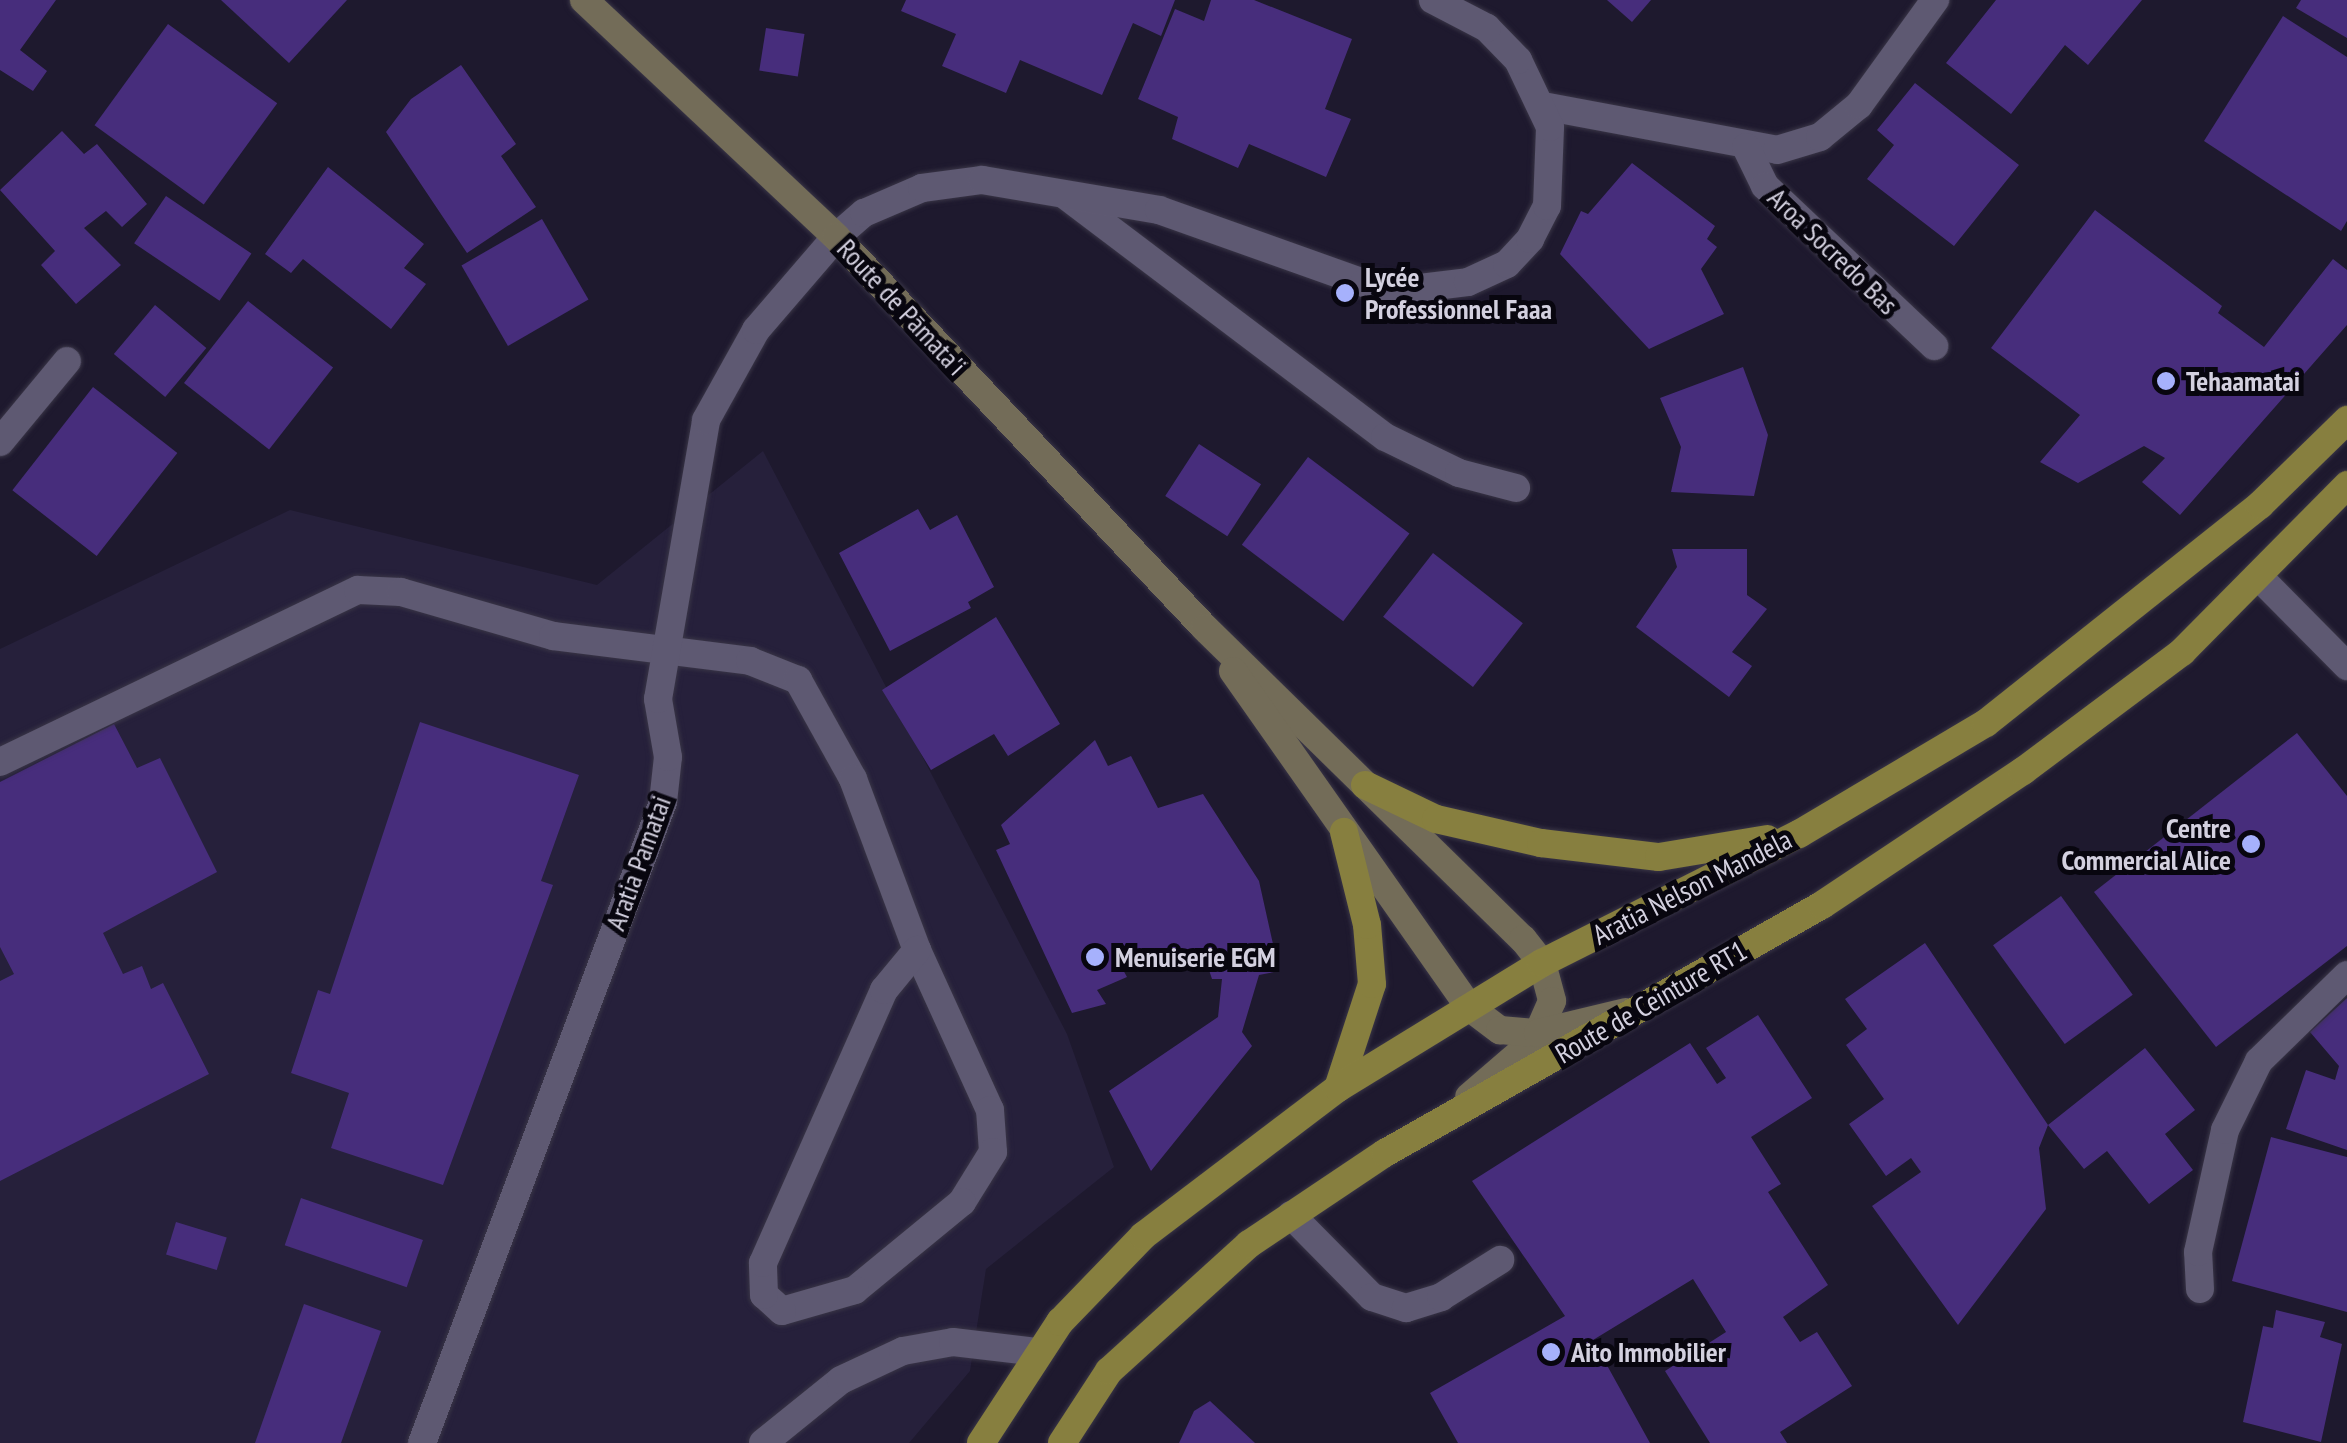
<!DOCTYPE html>
<meta charset="utf-8">
<style>
body{margin:0}
#map{position:relative;width:2347px;height:1443px;overflow:hidden;background:#1e192e;font-family:"PT Sans Narrow",sans-serif}
div>[style]{position:absolute}
.built>*{inset:0;background:#26203b}
.building>*{inset:0;background:#472d7c;transform-origin:0 0}
.roads{filter:drop-shadow(0 0 2px #393546) drop-shadow(0 0 2px #393546)}
.service>*{height:28px;margin:-14px;padding:0 14px;transform-origin:14px;border-radius:14px;background:#5e5972}
.minor>*{height:28px;margin:-14px;padding:0 14px;transform-origin:14px;border-radius:14px;background:#5e5972}
.secondary>*{height:28px;margin:-14px;padding:0 14px;transform-origin:14px;border-radius:14px;background:#736c58}
.primary>*{height:28px;margin:-14px;padding:0 14px;transform-origin:14px;border-radius:14px;background:#877f3f}
.dots>*{width:28px;height:28px;translate:-50% -50%;box-sizing:border-box;border:5px solid #08060f;border-radius:50%}
span{translate:-50% -50%;white-space:nowrap;text-align:center;line-height:1.15;-webkit-text-stroke:10px #08060f;paint-order:stroke}
.street-label{font-size:28px;color:#d3d0df}
.poi-label{font-size:28px;color:#d3d0df;font-weight:700}
.left{translate:0 -50%;text-align:left}
.right{translate:-100% -50%;text-align:right}
</style>
<div id="map">
<div class="built">
<div style="clip-path:polygon(763px 451px,1067px 1034px,1114px 1167px,986px 1269px,970px 1371px,909px 1443px,0 1443px,0 649px,290px 510px,597px 585px)"></div>
</div>
<div class="building">
<div style="clip-path:polygon(0 0,56px 0,20px 50px,47px 71px,33px 91px,0 70px)"></div>
<div style="clip-path:polygon(221px 0,347px 0,289px 63px)"></div>
<div style="clip-path:polygon(906px 0,1175px 0,1161px 36px,1133px 23px,1102px 95px,1020px 60px,1006px 93px,942px 66px,956px 34px,901px 11px)"></div>
<div style="clip-path:polygon(1211px 0,1254px 0,1352px 39px,1325px 109px,1351px 119px,1326px 177px,1249px 144px,1238px 168px,1172px 139px,1178px 117px,1138px 99px,1175px 9px,1204px 21px)"></div>
<div style="clip-path:polygon(1607px 0,1651px 0,1632px 22px)"></div>
<div style="clip-path:polygon(1996px 0,2142px 0,2088px 65px,2065px 45px,2011px 114px,1946px 63px)"></div>
<div style="clip-path:polygon(2301px 0,2347px 0,2347px 38px,2296px 8px)"></div>
<div style="clip-path:polygon(2283px 16px,2347px 57px,2347px 221px,2341px 231px,2204px 141px)"></div>
<div style="left:168px;top:24px;width:135px;height:125px;rotate:36deg"></div>
<div style="left:766px;top:28px;width:39px;height:43px;rotate:9deg"></div>
<div style="clip-path:polygon(461px 65px,516px 144px,501px 156px,536px 207px,467px 253px,386px 132px,411px 99px)"></div>
<div style="clip-path:polygon(1915px 83px,2019px 165px,1954px 246px,1867px 179px,1894px 145px,1877px 130px)"></div>
<div style="clip-path:polygon(62px 131px,84px 154px,97px 144px,147px 204px,122px 227px,106px 211px,84px 228px,121px 265px,76px 304px,41px 265px,55px 251px,0 190px)"></div>
<div style="clip-path:polygon(1632px 163px,1715px 226px,1707px 239px,1717px 247px,1701px 269px,1724px 314px,1649px 349px,1560px 254px,1581px 211px,1588px 214px)"></div>
<div style="clip-path:polygon(328px 167px,424px 244px,404px 268px,426px 284px,391px 329px,303px 259px,291px 273px,265px 254px)"></div>
<div style="left:166px;top:196px;width:103px;height:57px;rotate:34deg"></div>
<div style="clip-path:polygon(2095px 210px,2222px 306px,2218px 313px,2264px 347px,2333px 259px,2347px 270px,2347px 325px,2180px 515px,2142px 482px,2165px 458px,2144px 446px,2078px 483px,2040px 462px,2080px 415px,1991px 348px)"></div>
<div style="left:542px;top:219px;width:93px;height:93px;rotate:60deg"></div>
<div style="left:248px;top:301px;width:108px;height:104px;rotate:38deg"></div>
<div style="left:155px;top:305px;width:67px;height:64px;rotate:40deg"></div>
<div style="clip-path:polygon(1743px 367px,1768px 435px,1754px 496px,1671px 492px,1681px 447px,1660px 398px)"></div>
<div style="left:93px;top:387px;width:107px;height:131px;rotate:38deg"></div>
<div style="left:1199px;top:444px;width:74px;height:62px;rotate:33deg"></div>
<div style="left:1308px;top:457px;width:127px;height:110px;rotate:37deg"></div>
<div style="clip-path:polygon(918px 509px,930px 530px,957px 515px,994px 587px,968px 602px,971px 608px,890px 651px,839px 553px)"></div>
<div style="clip-path:polygon(1672px 549px,1747px 549px,1747px 595px,1767px 609px,1732px 652px,1752px 666px,1729px 697px,1636px 627px,1677px 567px)"></div>
<div style="left:1433px;top:553px;width:114px;height:81px;rotate:38deg"></div>
<div style="clip-path:polygon(996px 617px,1060px 724px,1008px 756px,994px 734px,931px 770px,882px 690px)"></div>
<div style="clip-path:polygon(420px 722px,579px 775px,541px 881px,553px 885px,443px 1185px,331px 1148px,349px 1093px,291px 1073px,318px 990px,330px 994px)"></div>
<div style="clip-path:polygon(114px 724px,137px 768px,160px 758px,217px 872px,103px 933px,123px 974px,142px 966px,151px 989px,163px 983px,209px 1074px,0 1181px,0 981px,14px 974px,0 947px,0 782px)"></div>
<div style="clip-path:polygon(2297px 733px,2347px 796px,2347px 946px,2216px 1047px,2094px 892px)"></div>
<div style="clip-path:polygon(1095px 740px,1108px 766px,1131px 756px,1158px 808px,1203px 794px,1259px 881px,1279px 971px,1259px 975px,1242px 1032px,1252px 1046px,1151px 1171px,1109px 1091px,1218px 1017px,1222px 979px,1212px 979px,1206px 961px,1153px 954px,1122px 968px,1127px 977px,1097px 990px,1106px 1004px,1072px 1013px,996px 850px,1010px 844px,1001px 825px)"></div>
<div style="left:2061px;top:896px;width:122px;height:84px;rotate:54deg"></div>
<div style="clip-path:polygon(1925px 943px,2048px 1125px,2145px 1048px,2195px 1110px,2165px 1134px,2193px 1170px,2149px 1204px,2107px 1151px,2084px 1169px,2048px 1125px,2039px 1148px,2046px 1209px,1958px 1325px,1872px 1206px,1921px 1172px,1911px 1158px,1886px 1176px,1849px 1124px,1884px 1099px,1846px 1045px,1867px 1029px,1845px 999px)"></div>
<div style="clip-path:polygon(2347px 998px,2347px 1150px,2286px 1129px,2306px 1070px,2335px 1080px,2339px 1066px,2310px 1032px)"></div>
<div style="clip-path:polygon(1758px 1015px,1812px 1098px,1751px 1137px,1781px 1184px,1768px 1192px,1828px 1285px,1783px 1317px,1800px 1342px,1817px 1332px,1852px 1386px,1780px 1432px,1787px 1443px,1710px 1443px,1665px 1371px,1726px 1332px,1693px 1279px,1593px 1340px,1650px 1443px,1458px 1443px,1430px 1393px,1565px 1316px,1472px 1181px,1690px 1043px,1717px 1084px,1726px 1078px,1706px 1048px)"></div>
<div style="clip-path:polygon(2271px 1137px,2347px 1157px,2347px 1312px,2232px 1281px)"></div>
<div style="left:301px;top:1198px;width:129px;height:50px;rotate:19deg"></div>
<div style="left:176px;top:1222px;width:53px;height:34px;rotate:17deg"></div>
<div style="clip-path:polygon(304px 1304px,381px 1331px,341px 1443px,255px 1443px)"></div>
<div style="clip-path:polygon(2276px 1310px,2325px 1322px,2320px 1337px,2342px 1344px,2321px 1442px,2243px 1422px,2263px 1326px,2273px 1328px)"></div>
<div style="clip-path:polygon(1210px 1401px,1255px 1443px,1179px 1443px,1194px 1411px)"></div>
</div>
<div class="roads">
<div class="service">
<div style="left:0;top:762px;width:397px;rotate:-25.7deg"></div>
<div style="left:358px;top:590px;width:43px;rotate:2.7deg"></div>
<div style="left:401px;top:592px;width:158px;rotate:16.1deg"></div>
<div style="left:553px;top:636px;width:199px;rotate:7.2deg"></div>
<div style="left:750px;top:661px;width:52px;rotate:21.6deg"></div>
<div style="left:798px;top:680px;width:113px;rotate:60.9deg"></div>
<div style="left:853px;top:779px;width:183px;rotate:69.5deg"></div>
<div style="left:917px;top:950px;width:176px;rotate:65.5deg"></div>
<div style="left:990px;top:1110px;width:42px;rotate:85.9deg"></div>
<div style="left:993px;top:1152px;width:59px;rotate:121.8deg"></div>
<div style="left:962px;top:1202px;width:139px;rotate:140.6deg"></div>
<div style="left:855px;top:1290px;width:76px;rotate:164deg"></div>
<div style="left:782px;top:1311px;width:24px;rotate:-138deg"></div>
<div style="left:764px;top:1295px;width:32px;rotate:-92deg"></div>
<div style="left:763px;top:1263px;width:299px;rotate:-66.1deg"></div>
<div style="left:884px;top:990px;width:52px;rotate:-50.5deg"></div>
<div style="left:422px;top:1443px;width:685px;rotate:-69.39deg"></div>
<div style="left:663px;top:802px;width:45px;rotate:-83.7deg"></div>
<div style="left:668px;top:757px;width:59px;rotate:-99.8deg"></div>
<div style="left:658px;top:699px;width:283px;rotate:-80.2deg"></div>
<div style="left:706px;top:420px;width:103px;rotate:-60.9deg"></div>
<div style="left:756px;top:330px;width:123px;rotate:-49.3deg"></div>
<div style="left:763px;top:1443px;width:100px;rotate:-38.9deg"></div>
<div style="left:841px;top:1380px;width:68px;rotate:-25.1deg"></div>
<div style="left:903px;top:1351px;width:51px;rotate:-10.2deg"></div>
<div style="left:953px;top:1342px;width:86px;rotate:6.7deg"></div>
</div>
<div class="minor">
<div style="left:1543px;top:106px;width:238px;rotate:10.6deg"></div>
<div style="left:1777px;top:150px;width:45px;rotate:-16.8deg"></div>
<div style="left:1820px;top:137px;width:50px;rotate:-39.4deg"></div>
<div style="left:1859px;top:105px;width:130px;rotate:-54.1deg"></div>
<div style="left:1746px;top:147px;width:43px;rotate:64deg"></div>
<div style="left:1765px;top:186px;width:233px;rotate:43.4deg"></div>
<div style="left:1065px;top:195px;width:401px;rotate:37.1deg"></div>
<div style="left:1385px;top:437px;width:82px;rotate:25.9deg"></div>
<div style="left:1459px;top:473px;width:59px;rotate:14.7deg"></div>
<div style="left:836px;top:237px;width:37px;rotate:-41deg"></div>
<div style="left:864px;top:213px;width:63px;rotate:-23.3deg"></div>
<div style="left:922px;top:188px;width:61px;rotate:-7.6deg"></div>
<div style="left:982px;top:180px;width:180px;rotate:9.6deg"></div>
<div style="left:1159px;top:210px;width:218px;rotate:19.6deg"></div>
<div style="left:1364px;top:283px;width:40px;rotate:10deg"></div>
<div style="left:1403px;top:290px;width:65px;rotate:-7deg"></div>
<div style="left:1468px;top:282px;width:43px;rotate:-24.8deg"></div>
<div style="left:1507px;top:264px;width:34px;rotate:-47deg"></div>
<div style="left:1530px;top:239px;width:37px;rotate:-63deg"></div>
<div style="left:1547px;top:206px;width:79px;rotate:-87.8deg"></div>
<div style="left:1550px;top:127px;width:74px;rotate:-115.5deg"></div>
<div style="left:1518px;top:60px;width:45px;rotate:-134.1deg"></div>
<div style="left:1487px;top:28px;width:61px;rotate:-152.6deg"></div>
<div style="left:0;top:442px;width:105px;rotate:-50.4deg"></div>
<div style="left:2258px;top:576px;width:127px;rotate:45.3deg"></div>
<div style="left:1291px;top:1215px;width:115px;rotate:45.4deg"></div>
<div style="left:1372px;top:1297px;width:36px;rotate:18deg"></div>
<div style="left:1406px;top:1308px;width:37px;rotate:-17deg"></div>
<div style="left:1441px;top:1297px;width:70px;rotate:-32.1deg"></div>
<div style="left:2200px;top:1289px;width:37px;rotate:-93deg"></div>
<div style="left:2198px;top:1252px;width:125px;rotate:-77.5deg"></div>
<div style="left:2225px;top:1130px;width:77px;rotate:-63.8deg"></div>
<div style="left:2259px;top:1061px;width:123px;rotate:-44.3deg"></div>
</div>
<div class="secondary">
<div style="left:584px;top:0;width:346px;rotate:43.2deg"></div>
<div style="left:836px;top:237px;width:538px;rotate:46.66deg"></div>
<div style="left:1205px;top:628px;width:445px;rotate:44.4deg"></div>
<div style="left:1523px;top:939px;width:31px;rotate:52deg"></div>
<div style="left:1542px;top:963px;width:39px;rotate:75deg"></div>
<div style="left:1552px;top:1001px;width:43px;rotate:113.6deg"></div>
<div style="left:1535px;top:1040px;width:87px;rotate:139.2deg"></div>
<div style="left:1233px;top:671px;width:411px;rotate:54.9deg"></div>
<div style="left:1469px;top:1007px;width:39px;rotate:37deg"></div>
<div style="left:1500px;top:1030px;width:38px;rotate:5deg"></div>
<div style="left:1538px;top:1033px;width:90px;rotate:-13.4deg"></div>
</div>
<div class="primary">
<div style="left:1365px;top:785px;width:79px;rotate:25.6deg"></div>
<div style="left:1436px;top:819px;width:108px;rotate:12.9deg"></div>
<div style="left:1541px;top:843px;width:119px;rotate:6.8deg"></div>
<div style="left:1659px;top:857px;width:110px;rotate:-9.4deg"></div>
<div style="left:1338px;top:1088px;width:109px;rotate:-71.9deg"></div>
<div style="left:1372px;top:984px;width:59px;rotate:-94.8deg"></div>
<div style="left:1367px;top:925px;width:96px;rotate:-103.9deg"></div>
<div style="left:981px;top:1443px;width:145px;rotate:-56.9deg"></div>
<div style="left:1060px;top:1322px;width:120px;rotate:-46deg"></div>
<div style="left:1143px;top:1236px;width:245px;rotate:-37.2deg"></div>
<div style="left:1338px;top:1088px;width:239px;rotate:-31.5deg"></div>
<div style="left:1542px;top:963px;width:288px;rotate:-26.7deg"></div>
<div style="left:1799px;top:834px;width:217px;rotate:-30.7deg"></div>
<div style="left:1986px;top:723px;width:350px;rotate:-38.5deg"></div>
<div style="left:2260px;top:505px;width:122px;rotate:-44.3deg"></div>
<div style="left:1062px;top:1443px;width:86px;rotate:-56.9deg"></div>
<div style="left:1109px;top:1371px;width:189px;rotate:-42.2deg"></div>
<div style="left:1249px;top:1244px;width:164px;rotate:-33.8deg"></div>
<div style="left:1385px;top:1153px;width:502px;rotate:-29.58deg"></div>
<div style="left:1822px;top:905px;width:242px;rotate:-33.7deg"></div>
<div style="left:2023px;top:771px;width:199px;rotate:-36.8deg"></div>
<div style="left:2182px;top:652px;width:235px;rotate:-45.3deg"></div>
</div>
</div>
<div class="dots">
<div style="left:1345px;top:293px;background:#a6b1fc"></div>
<div style="left:2166px;top:381px;background:#a6b1fc"></div>
<div style="left:2251px;top:844px;background:#a6b1fc"></div>
<div style="left:1095px;top:957px;background:#a6b1fc"></div>
<div style="left:1551px;top:1352px;background:#a6b1fc"></div>
</div>
<div class="street-label">
<span style="left:1833px;top:251px;rotate:44deg">Aroa Socredo Bas</span>
<span style="left:902px;top:307px;rotate:47deg">Route de Pāmata'i</span>
<span style="left:638px;top:863px;rotate:-70deg">Aratia Pamatai</span>
<span style="left:1692px;top:887px;rotate:-27deg">Aratia Nelson Mandela</span>
<span style="left:1651px;top:1002px;rotate:-30deg">Route de Ceinture RT1</span>
</div>
<div class="poi-label">
<span class="left" style="left:1365px;top:293px">Lycée<br>Professionnel Faaa</span>
<span class="left" style="left:2186px;top:381px">Tehaamatai</span>
<span class="right" style="left:2231px;top:844px">Centre<br>Commercial Alice</span>
<span class="left" style="left:1115px;top:957px">Menuiserie EGM</span>
<span class="left" style="left:1571px;top:1352px">Aito Immobilier</span>
</div>
</div>
